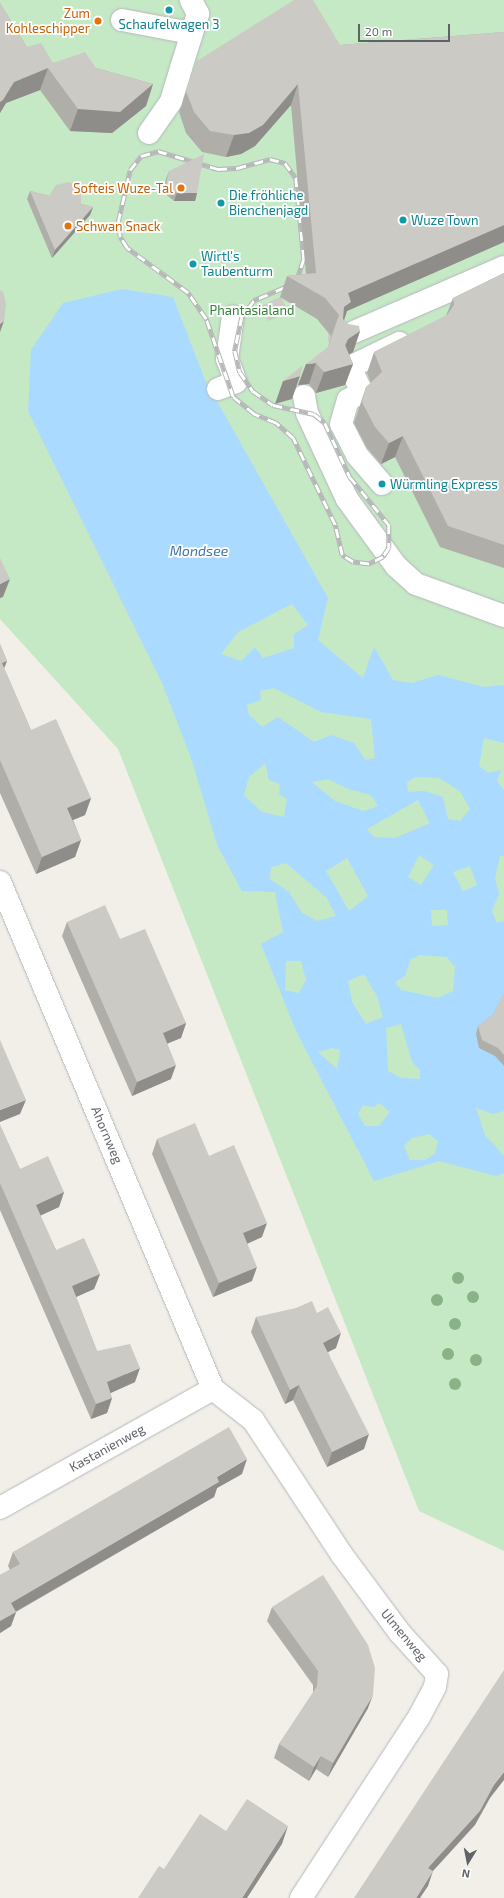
<!DOCTYPE html>
<meta charset="utf-8">
<style>
body{margin:0}
#map{position:relative;width:504px;height:1898px;overflow:hidden;background:#f1efe8;font-family:"Exo 2",sans-serif}
div>[style]{position:absolute}
.green>*{inset:0;background:#c5e8c5}
.water>*{inset:0;background:#aadaff}
.minor-tunnel>*{height:22px;margin-top:-11px;transform-origin:0;background:repeating-linear-gradient(90deg,#ccccc8 0 22px,transparent 0 33px)}
.roads{filter:drop-shadow(0 0 1px #b5b8bc) drop-shadow(0 0 1px #b5b8bc)}
.minor>*{height:22px;margin:-11px;padding:0 11px;transform-origin:11px;border-radius:11px;background:#fff}
.rail>*{height:4.5px;margin-top:-2.25px;transform-origin:0;background:repeating-linear-gradient(90deg,#fff 0 9px,#b6b7b8 0 18px);box-sizing:border-box;border-block:1px solid #b6b7b8}
.trees>*{width:12px;height:12px;margin:-6px;border-radius:50%;background:#89b387}
.wall>*{inset:0;background:#afaea9}
.shaded-wall>*{inset:0;background:#8f8d8a}
.building>*{inset:0;background:#cccac5}
.dots>*{width:11px;height:11px;translate:-50% -50%;box-sizing:border-box;border:2px solid #fff;border-radius:50%}
span{translate:-50% -50%;white-space:nowrap;text-align:center;line-height:1.15;-webkit-text-stroke:3.5px #fff;paint-order:stroke}
.food-label{font-size:13px;color:#c56008}
.right{translate:-100% -50%;text-align:right}
.left{translate:0 -50%;text-align:left}
.culture-label{font-size:13px;color:#0d838f}
.park-label{font-size:13px;color:#348238}
.street-label{font-size:13px;color:#5f6368}
.water-label{font-size:14px;color:#4174aa;font-style:italic}
.north{position:absolute;left:448px;top:1842px;width:40px;height:40px;-webkit-text-stroke:3px #fff;paint-order:stroke;rotate:190deg;font-size:11px;font-weight:700;line-height:16px;text-align:center;color:#5f6368}
.north::after{content:'';display:block;margin:auto;width:14px;height:18px;background:#5f6368;clip-path:polygon(50% 0,100% 100%,50% 72%,0 100%)}
.scale{position:absolute;left:358px;top:24px;width:92px;height:18px;box-sizing:border-box;border:2px solid #5f6368;border-top:0;padding-left:5px;font-size:12px;line-height:14px;white-space:nowrap;color:#5f6368;-webkit-text-stroke:3px #fff;paint-order:stroke}
</style>
<div id="map">
<div class="green">
<div style="clip-path:polygon(0 0,504px 0,504px 1551px,419px 1511px,118px 749px,0 619px)"></div>
</div>
<div class="water">
<div style="clip-path:polygon(evenodd,122px 289px,173px 297px,205px 380px,328px 598px,318px 640px,363px 678px,374px 647px,393px 680px,412px 683px,438px 675px,484px 687px,504px 685px,504px 743px,484px 738px,479px 766px,489px 773px,501px 770px,497px 781px,504px 790px,504px 856px,500px 856px,495px 878px,499px 894px,492px 911px,497px 923px,504px 921px,504px 1111px,493px 1114px,476px 1108px,485px 1135px,504px 1156px,504px 1173px,496px 1176px,439px 1161px,374px 1181px,296px 1031px,261px 944px,283px 932px,275px 892px,242px 891px,218px 847px,191px 758px,162px 683px,28px 411px,31px 350px,63px 303px,122px 289px,292px 604px,308px 625px,294px 634px,294px 648px,263px 658px,255px 647px,241px 661px,221px 654px,238px 632px,292px 604px,122px 289px,274px 688px,321px 712px,371px 719px,375px 758px,365px 760px,354px 743px,331px 735px,314px 742px,278px 717px,262px 727px,249px 715px,247px 705px,261px 700px,260px 691px,274px 688px,122px 289px,265px 763px,269px 780px,280px 784px,279px 794px,287px 799px,284px 817px,262px 812px,244px 795px,249px 777px,265px 763px,122px 289px,415px 777px,439px 778px,460px 791px,470px 809px,460px 821px,448px 819px,443px 797px,424px 791px,408px 792px,407px 782px,415px 777px,122px 289px,328px 779px,348px 789px,371px 795px,378px 806px,363px 811px,335px 801px,312px 782px,328px 779px,122px 289px,418px 800px,430px 823px,395px 838px,374px 837px,367px 829px,418px 800px,122px 289px,419px 855px,434px 865px,421px 885px,408px 877px,419px 855px,122px 289px,347px 858px,368px 896px,349px 911px,326px 871px,347px 858px,122px 289px,286px 863px,326px 897px,336px 916px,317px 921px,302px 913px,289px 892px,270px 879px,271px 867px,286px 863px,122px 289px,470px 866px,477px 885px,463px 891px,453px 872px,470px 866px,122px 289px,431px 910px,447px 910px,448px 925px,432px 926px,431px 910px,122px 289px,420px 955px,447px 957px,455px 967px,453px 991px,438px 998px,401px 990px,395px 982px,405px 976px,411px 959px,420px 955px,122px 289px,286px 961px,301px 961px,306px 980px,299px 993px,285px 990px,286px 961px,122px 289px,364px 974px,377px 996px,383px 1017px,366px 1024px,352px 1002px,348px 981px,364px 974px,122px 289px,401px 1024px,412px 1062px,420px 1070px,420px 1079px,401px 1078px,388px 1071px,386px 1028px,401px 1024px,122px 289px,332px 1048px,340px 1050px,337px 1069px,318px 1052px,332px 1048px,122px 289px,379px 1103px,390px 1112px,379px 1126px,365px 1126px,358px 1114px,363px 1105px,374px 1107px,379px 1103px,122px 289px,429px 1134px,438px 1141px,435px 1153px,426px 1160px,410px 1160px,404px 1146px,412px 1138px,429px 1134px)"></div>
</div>
<div class="minor-tunnel">
<div style="left:271px;top:301px;width:17px;rotate:65deg"></div>
<div style="left:328px;top:337px;width:19px;rotate:-6deg"></div>
</div>
<div class="roads">
<div class="minor">
<div style="left:122px;top:20px;width:70px;rotate:10.7deg"></div>
<div style="left:149px;top:133px;width:39px;rotate:-55deg"></div>
<div style="left:171px;top:101px;width:34px;rotate:-73deg"></div>
<div style="left:181px;top:68px;width:57px;rotate:-72.5deg"></div>
<div style="left:198px;top:14px;width:16px;rotate:-117deg"></div>
<div style="left:347px;top:335px;width:171px;rotate:-23.4deg"></div>
<div style="left:218px;top:389px;width:19px;rotate:-21deg"></div>
<div style="left:236px;top:382px;width:25px;rotate:-111deg"></div>
<div style="left:227px;top:359px;width:43px;rotate:-82.1deg"></div>
<div style="left:304px;top:396px;width:17px;rotate:80deg"></div>
<div style="left:307px;top:413px;width:95px;rotate:65.1deg"></div>
<div style="left:347px;top:499px;width:83px;rotate:53.8deg"></div>
<div style="left:396px;top:566px;width:27px;rotate:42deg"></div>
<div style="left:416px;top:584px;width:94px;rotate:20deg"></div>
<div style="left:382px;top:484px;width:38px;rotate:-131deg"></div>
<div style="left:357px;top:455px;width:35px;rotate:-117deg"></div>
<div style="left:341px;top:424px;width:25px;rotate:-74deg"></div>
<div style="left:348px;top:400px;width:16px;rotate:-30deg"></div>
<div style="left:362px;top:392px;width:28px;rotate:-116deg"></div>
<div style="left:350px;top:367px;width:55px;rotate:-26.1deg"></div>
<div style="left:0;top:882px;width:550px;rotate:67.21deg"></div>
<div style="left:213px;top:1389px;width:51px;rotate:37.8deg"></div>
<div style="left:253px;top:1420px;width:162px;rotate:56.6deg"></div>
<div style="left:342px;top:1555px;width:97px;rotate:53.4deg"></div>
<div style="left:400px;top:1633px;width:55px;rotate:47.9deg"></div>
<div style="left:437px;top:1674px;width:13px;rotate:99deg"></div>
<div style="left:435px;top:1687px;width:34px;rotate:118deg"></div>
<div style="left:419px;top:1717px;width:216px;rotate:123.1deg"></div>
<div style="left:0;top:1508px;width:244px;rotate:-29.2deg"></div>
</div>
</div>
<div class="rail">
<div style="left:158px;top:151px;width:63px;rotate:16.7deg"></div>
<div style="left:218px;top:169px;width:19px;rotate:-3deg"></div>
<div style="left:237px;top:168px;width:34px;rotate:-15deg"></div>
<div style="left:270px;top:159px;width:16px;rotate:15deg"></div>
<div style="left:285px;top:163px;width:19px;rotate:54deg"></div>
<div style="left:296px;top:178px;width:81px;rotate:84.4deg"></div>
<div style="left:304px;top:259px;width:19px;rotate:108deg"></div>
<div style="left:298px;top:277px;width:18px;rotate:142deg"></div>
<div style="left:284px;top:288px;width:33px;rotate:157deg"></div>
<div style="left:254px;top:301px;width:20px;rotate:127deg"></div>
<div style="left:242px;top:317px;width:35px;rotate:102deg"></div>
<div style="left:235px;top:351px;width:22px;rotate:77deg"></div>
<div style="left:240px;top:372px;width:23px;rotate:56deg"></div>
<div style="left:253px;top:391px;width:24px;rotate:35deg"></div>
<div style="left:273px;top:405px;width:42px;rotate:12.4deg"></div>
<div style="left:314px;top:414px;width:14px;rotate:39deg"></div>
<div style="left:325px;top:423px;width:60px;rotate:65.2deg"></div>
<div style="left:350px;top:477px;width:62px;rotate:50.9deg"></div>
<div style="left:389px;top:525px;width:23px;rotate:90deg"></div>
<div style="left:389px;top:548px;width:11px;rotate:124deg"></div>
<div style="left:383px;top:557px;width:16px;rotate:153deg"></div>
<div style="left:369px;top:564px;width:16px;rotate:-173deg"></div>
<div style="left:353px;top:562px;width:13px;rotate:-148deg"></div>
<div style="left:342px;top:555px;width:31px;rotate:-103deg"></div>
<div style="left:335px;top:525px;width:97px;rotate:-115.8deg"></div>
<div style="left:293px;top:438px;width:23px;rotate:-139deg"></div>
<div style="left:276px;top:423px;width:24px;rotate:-158deg"></div>
<div style="left:254px;top:414px;width:27px;rotate:-141deg"></div>
<div style="left:233px;top:397px;width:83px;rotate:-109.1deg"></div>
<div style="left:206px;top:319px;width:32px;rotate:-125deg"></div>
<div style="left:188px;top:293px;width:76px;rotate:-143.6deg"></div>
<div style="left:127px;top:248px;width:13px;rotate:-122deg"></div>
<div style="left:120px;top:237px;width:15px;rotate:-98deg"></div>
<div style="left:118px;top:222px;width:53px;rotate:-77deg"></div>
<div style="left:130px;top:170px;width:18px;rotate:-52deg"></div>
<div style="left:141px;top:156px;width:18px;rotate:-16deg"></div>
</div>
<div class="trees">
<div style="left:458px;top:1278px"></div>
<div style="left:473px;top:1297px"></div>
<div style="left:437px;top:1300px"></div>
<div style="left:455px;top:1324px"></div>
<div style="left:448px;top:1354px"></div>
<div style="left:476px;top:1360px"></div>
<div style="left:455px;top:1384px"></div>
</div>
<div class="wall">
<div style="clip-path:polygon(0 3px,27px 47px,53px 63px,96px 68px,153px 84px,146px 106px,112px 133px,70px 131px,40px 90px,6px 103px,0 113px)"></div>
<div style="clip-path:polygon(504px 32px,504px 242px,347px 311px,344px 320px,348px 324px,360px 331px,353px 352px,349px 354px,353px 364px,345px 385px,316px 393px,309px 384px,298px 385px,328px 347px,331px 336px,317px 319px,280px 297px,287px 276px,306px 274px,291px 105px,255px 146px,241px 154px,226px 157px,202px 152px,186px 133px,179px 112px,197px 61px,340px 45px)"></div>
<div style="clip-path:polygon(169px 171px,197px 193px,195px 201px,174px 201px,163px 192px,166px 179px)"></div>
<div style="clip-path:polygon(30px 191px,93px 207px,90px 215px,52px 258px,27px 199px)"></div>
<div style="clip-path:polygon(504px 273px,504px 568px,440px 547px,395px 457px,381px 464px,367px 448px,354px 423px,366px 387px,371px 383px,367px 373px,374px 352px,446px 316px,453px 298px)"></div>
<div style="clip-path:polygon(0 644px,7px 661px,4px 668px,31px 730px,91px 798px,85px 815px,73px 820px,81px 840px,75px 857px,36px 874px,0 793px)"></div>
<div style="clip-path:polygon(67px 922px,120px 939px,186px 1023px,181px 1038px,167px 1043px,171px 1079px,132px 1096px,62px 936px)"></div>
<div style="clip-path:polygon(504px 993px,504px 1066px,495px 1056px,479px 1048px,476px 1034px,478px 1026px,493px 1015px)"></div>
<div style="clip-path:polygon(0 1125px,20px 1169px,64px 1192px,59px 1207px,40px 1216px,56px 1250px,100px 1274px,94px 1289px,76px 1297px,97px 1351px,135px 1382px,110px 1393px,112px 1398px,107px 1413px,91px 1419px,0 1210px)"></div>
<div style="clip-path:polygon(157px 1139px,209px 1156px,262px 1237px,247px 1244px,252px 1281px,213px 1297px,152px 1154px)"></div>
<div style="clip-path:polygon(317px 1313px,336px 1348px,328px 1352px,364px 1449px,327px 1467px,293px 1400px,285px 1404px,251px 1332px,256px 1317px)"></div>
<div style="clip-path:polygon(242px 1474px,217px 1488px,214px 1497px,16px 1612px,11px 1626px,0 1633px,0 1575px,10px 1570px,8px 1566px,13px 1552px)"></div>
<div style="clip-path:polygon(272px 1607px,368px 1708px,328px 1777px,316px 1769px,309px 1781px,274px 1758px,279px 1744px,313px 1693px,313px 1685px,267px 1621px)"></div>
</div>
<div class="shaded-wall">
<div style="clip-path:polygon(48px 68px,40px 90px,6px 103px,0 113px,0 102px,14px 82px)"></div>
<div style="clip-path:polygon(153px 84px,146px 106px,112px 133px,70px 131px,78px 109px)"></div>
<div style="clip-path:polygon(298px 84px,291px 105px,255px 146px,241px 154px,226px 157px,234px 135px)"></div>
<div style="clip-path:polygon(177px 193px,197px 193px,195px 201px,174px 201px)"></div>
<div style="clip-path:polygon(93px 207px,90px 215px,52px 258px,55px 250px)"></div>
<div style="clip-path:polygon(504px 225px,504px 242px,347px 311px,343px 323px,337px 328px,348px 293px)"></div>
<div style="clip-path:polygon(4px 321px,0 332px,0 324px)"></div>
<div style="clip-path:polygon(360px 331px,353px 352px,340px 360px,348px 339px)"></div>
<div style="clip-path:polygon(316px 363px,309px 384px,298px 385px,306px 364px)"></div>
<div style="clip-path:polygon(353px 364px,345px 385px,316px 393px,324px 372px)"></div>
<div style="clip-path:polygon(300px 376px,292px 399px,275px 404px,283px 381px)"></div>
<div style="clip-path:polygon(403px 436px,395px 457px,381px 464px,389px 443px)"></div>
<div style="clip-path:polygon(10px 579px,3px 597px,0 598px,0 584px)"></div>
<div style="clip-path:polygon(7px 661px,0 678px,2px 663px)"></div>
<div style="clip-path:polygon(91px 798px,85px 815px,61px 825px,67px 808px)"></div>
<div style="clip-path:polygon(81px 840px,75px 857px,36px 874px,42px 857px)"></div>
<div style="clip-path:polygon(186px 1023px,181px 1038px,157px 1048px,163px 1033px)"></div>
<div style="clip-path:polygon(176px 1065px,171px 1079px,132px 1096px,137px 1082px)"></div>
<div style="clip-path:polygon(26px 1100px,20px 1114px,0 1122px,0 1110px)"></div>
<div style="clip-path:polygon(64px 1192px,59px 1207px,30px 1220px,36px 1205px)"></div>
<div style="clip-path:polygon(267px 1223px,262px 1237px,237px 1248px,243px 1233px)"></div>
<div style="clip-path:polygon(257px 1267px,252px 1281px,213px 1297px,219px 1283px)"></div>
<div style="clip-path:polygon(100px 1274px,94px 1289px,67px 1301px,72px 1286px)"></div>
<div style="clip-path:polygon(341px 1333px,336px 1348px,318px 1357px,323px 1343px)"></div>
<div style="clip-path:polygon(140px 1368px,135px 1382px,102px 1397px,107px 1382px)"></div>
<div style="clip-path:polygon(299px 1385px,293px 1400px,285px 1404px,290px 1390px)"></div>
<div style="clip-path:polygon(112px 1398px,107px 1413px,91px 1419px,96px 1404px)"></div>
<div style="clip-path:polygon(369px 1434px,364px 1449px,327px 1467px,332px 1452px)"></div>
<div style="clip-path:polygon(247px 1459px,242px 1474px,217px 1488px,214px 1497px,6px 1617px,11px 1603px,217px 1477px)"></div>
<div style="clip-path:polygon(16px 1612px,11px 1626px,0 1633px,0 1621px)"></div>
<div style="clip-path:polygon(373px 1695px,368px 1708px,328px 1777px,333px 1763px)"></div>
<div style="clip-path:polygon(321px 1756px,316px 1769px,309px 1781px,314px 1767px)"></div>
<div style="clip-path:polygon(504px 1772px,504px 1780px,490px 1798px,475px 1825px,423px 1882px,428px 1868px)"></div>
<div style="clip-path:polygon(288px 1826px,282px 1844px,247px 1898px,242px 1898px)"></div>
<div style="clip-path:polygon(433px 1871px,428px 1886px,420px 1898px,416px 1898px)"></div>
</div>
<div class="building">
<div style="clip-path:polygon(294px 0,313px 0,340px 45px,504px 32px,504px 225px,348px 293px,351px 302px,344px 307px,343px 319px,348px 324px,359px 326px,360px 331px,348px 339px,345px 345px,353px 364px,324px 372px,316px 363px,306px 364px,328px 347px,339px 315px,325px 298px,287px 276px,316px 273px,298px 84px,263px 125px,249px 133px,234px 135px,210px 131px,194px 112px,186px 91px,197px 61px)"></div>
<div style="clip-path:polygon(0 3px,27px 47px,41px 43px,53px 63px,85px 52px,96px 68px,153px 84px,120px 112px,78px 109px,48px 68px,14px 82px,3px 100px,0 102px)"></div>
<div style="clip-path:polygon(204px 154px,197px 193px,177px 193px,166px 184px,169px 171px)"></div>
<div style="clip-path:polygon(69px 182px,81px 188px,81px 204px,93px 207px,55px 250px,30px 191px,49px 196px,56px 185px)"></div>
<div style="clip-path:polygon(504px 273px,504px 545px,448px 526px,403px 436px,389px 443px,375px 427px,362px 402px,366px 387px,382px 372px,374px 352px,447px 315px,454px 305px,453px 298px)"></div>
<div style="clip-path:polygon(0 290px,3px 292px,6px 304px,4px 321px,0 324px)"></div>
<div style="clip-path:polygon(303px 365px,300px 376px,283px 381px)"></div>
<div style="clip-path:polygon(0 558px,10px 579px,0 584px)"></div>
<div style="clip-path:polygon(0 644px,7px 661px,2px 663px,31px 730px,56px 719px,91px 798px,67px 808px,81px 840px,42px 857px,0 760px)"></div>
<div style="clip-path:polygon(105px 905px,120px 939px,145px 929px,186px 1023px,163px 1033px,176px 1065px,137px 1082px,67px 922px)"></div>
<div style="clip-path:polygon(504px 993px,504px 1055px,498px 1048px,482px 1040px,478px 1026px,493px 1015px,503px 994px)"></div>
<div style="clip-path:polygon(0 1040px,26px 1100px,0 1110px)"></div>
<div style="clip-path:polygon(195px 1123px,209px 1156px,234px 1145px,267px 1223px,243px 1233px,257px 1267px,219px 1283px,157px 1139px)"></div>
<div style="clip-path:polygon(0 1125px,20px 1169px,48px 1156px,64px 1192px,36px 1205px,56px 1250px,84px 1238px,100px 1274px,72px 1286px,97px 1351px,130px 1344px,140px 1368px,107px 1382px,112px 1398px,96px 1404px,0 1183px)"></div>
<div style="clip-path:polygon(312px 1301px,317px 1313px,328px 1307px,341px 1333px,323px 1343px,369px 1434px,332px 1452px,299px 1385px,290px 1390px,256px 1317px,296px 1308px)"></div>
<div style="clip-path:polygon(229px 1427px,247px 1459px,217px 1477px,219px 1482px,11px 1603px,16px 1612px,0 1621px,0 1575px,20px 1564px,13px 1552px)"></div>
<div style="clip-path:polygon(323px 1575px,368px 1645px,375px 1668px,373px 1695px,333px 1763px,321px 1756px,314px 1767px,279px 1744px,317px 1686px,318px 1671px,272px 1607px)"></div>
<div style="clip-path:polygon(504px 1670px,504px 1772px,495px 1783px,480px 1811px,428px 1868px,433px 1871px,416px 1898px,354px 1898px)"></div>
<div style="clip-path:polygon(247px 1799px,288px 1826px,242px 1898px,138px 1898px,159px 1866px,164px 1869px,200px 1814px,226px 1831px)"></div>
</div>
<div class="dots">
<div style="left:169px;top:10px;background:#0f9aa8"></div>
<div style="left:98px;top:21px;background:#e8710a"></div>
<div style="left:181px;top:188px;background:#e8710a"></div>
<div style="left:221px;top:203px;background:#0f9aa8"></div>
<div style="left:403px;top:220px;background:#0f9aa8"></div>
<div style="left:68px;top:226px;background:#e8710a"></div>
<div style="left:193px;top:264px;background:#0f9aa8"></div>
<div style="left:382px;top:484px;background:#0f9aa8"></div>
</div>
<div class="food-label">
<span class="right" style="left:90px;top:21px">Zum<br>Kohleschipper</span>
<span class="right" style="left:173px;top:188px">Softeis Wuze-Tal</span>
<span class="left" style="left:76px;top:226px">Schwan Snack</span>
</div>
<div class="culture-label">
<span style="left:169px;top:24px">Schaufelwagen 3</span>
<span class="left" style="left:229px;top:203px">Die fröhliche<br>Bienchenjagd</span>
<span class="left" style="left:411px;top:220px">Wuze Town</span>
<span class="left" style="left:201px;top:264px">Wirtl's<br>Taubenturm</span>
<span class="left" style="left:390px;top:484px">Würmling Express</span>
</div>
<div class="park-label">
<span style="left:252px;top:310px">Phantasialand</span>
</div>
<div class="street-label">
<span style="left:107px;top:1135px;rotate:67deg">Ahornweg</span>
<span style="left:107px;top:1448px;rotate:-29deg">Kastanienweg</span>
<span style="left:404px;top:1635px;rotate:50deg">Ulmenweg</span>
</div>
<div class="water-label">
<span style="left:199px;top:551px">Mondsee</span>
</div>
<div class="north">N</div>
<div class="scale">20 m</div>
</div>
